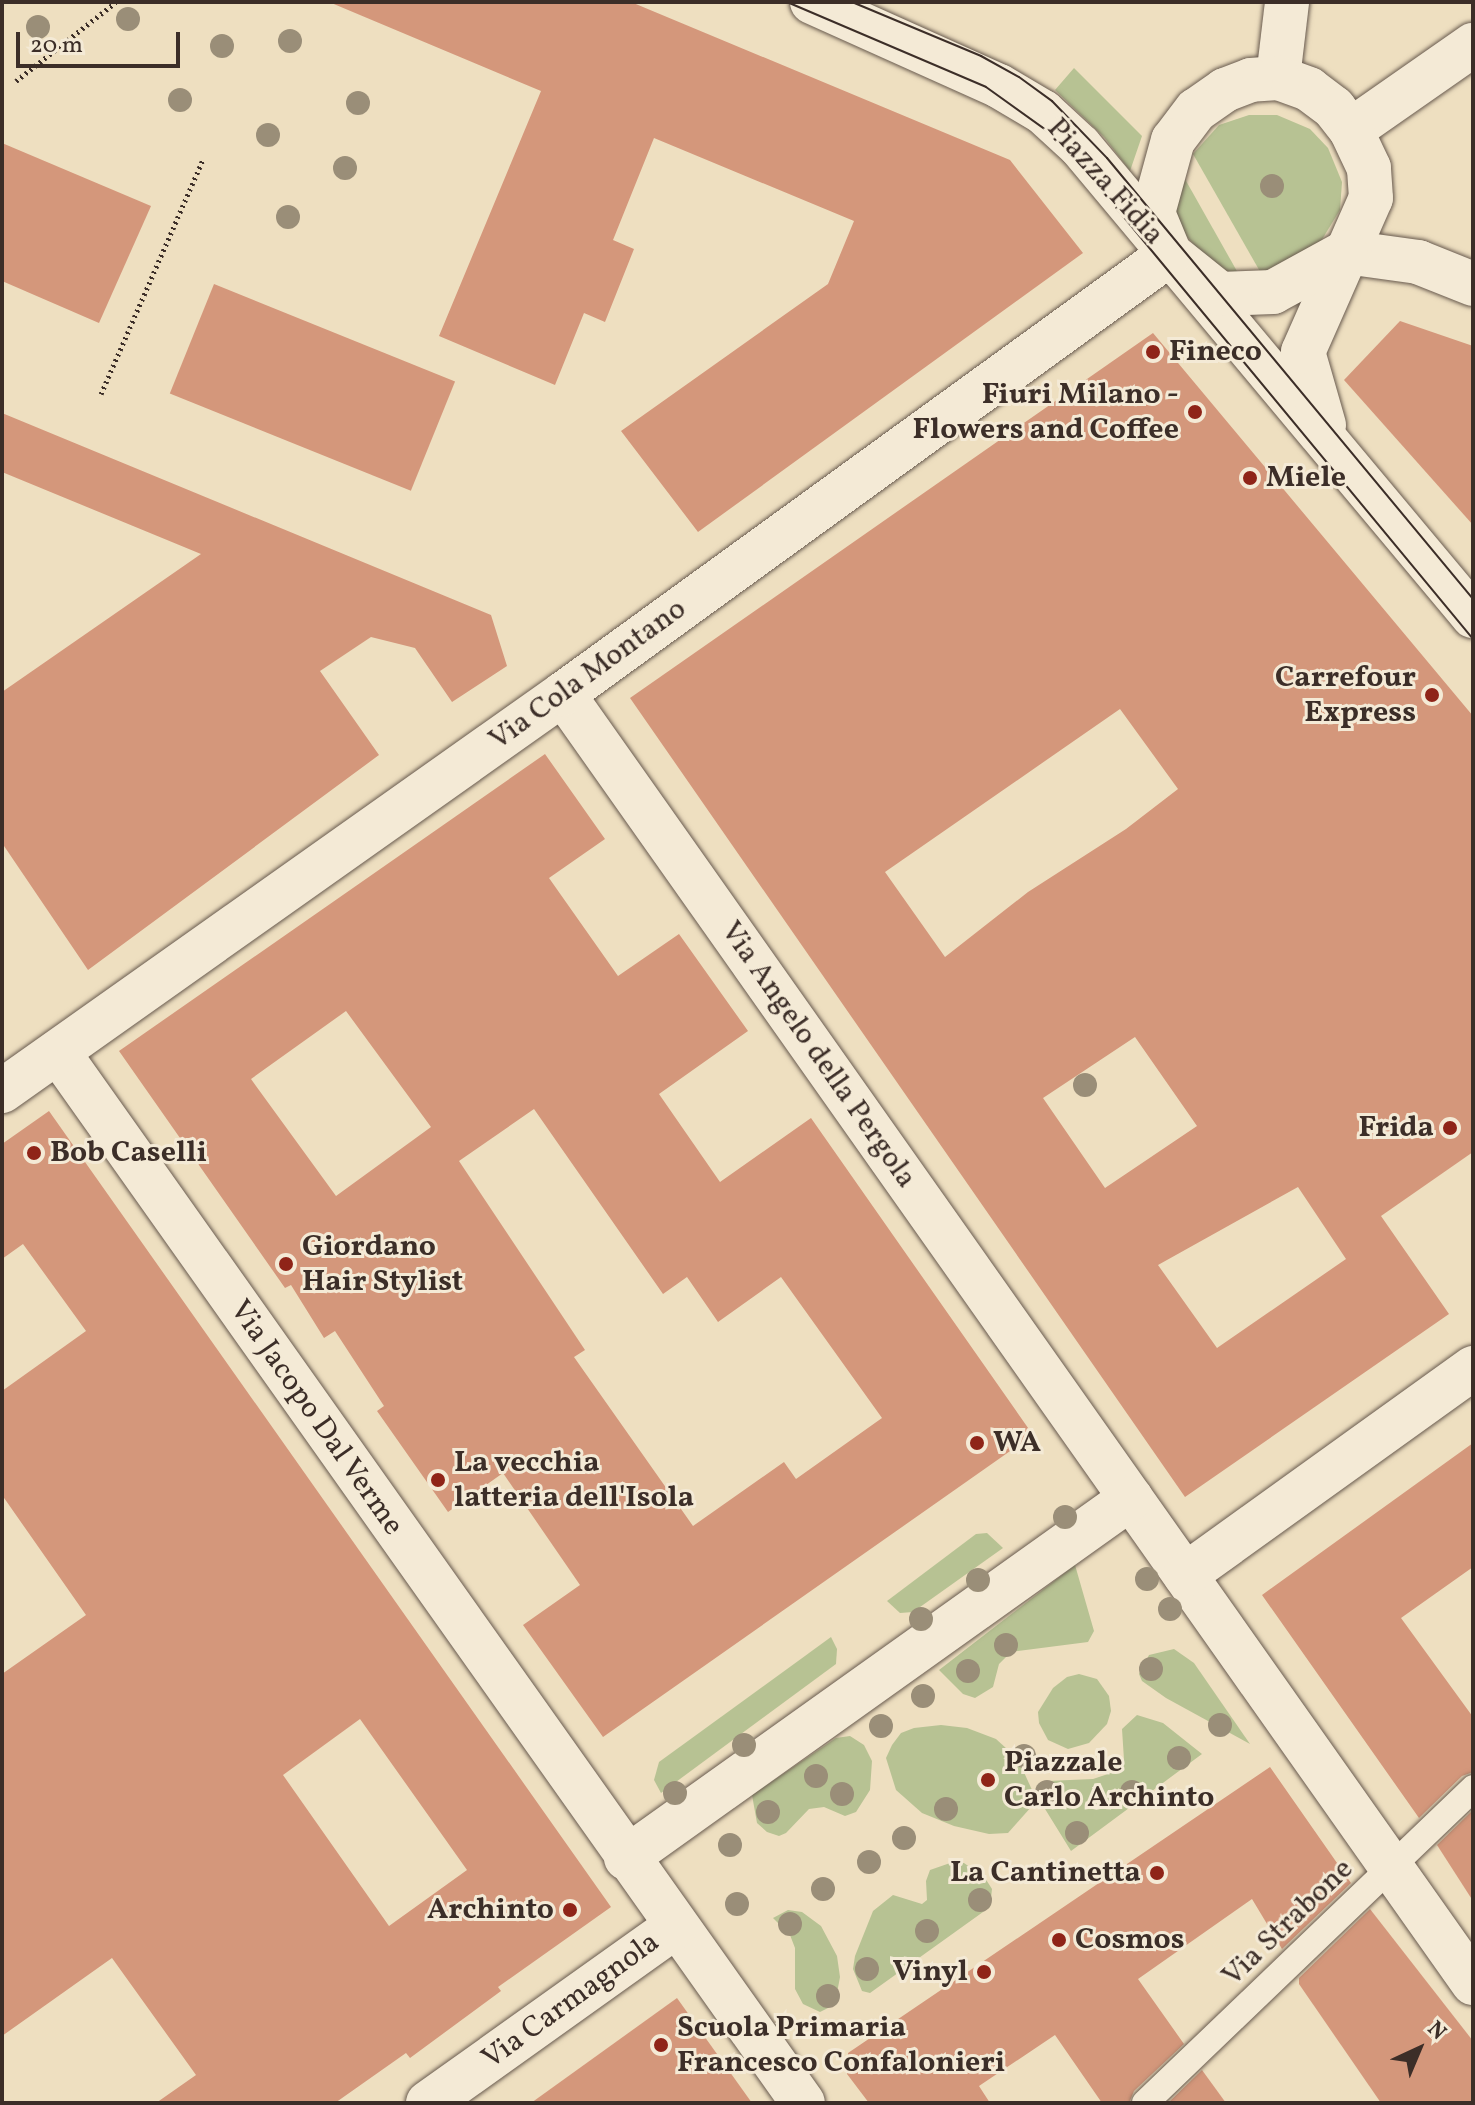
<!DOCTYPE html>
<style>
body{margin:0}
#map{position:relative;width:1475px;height:2105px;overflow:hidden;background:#eedfc0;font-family:Vollkorn,serif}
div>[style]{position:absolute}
.green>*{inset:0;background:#b7c293}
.building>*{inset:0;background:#d4977b;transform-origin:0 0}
.path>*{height:5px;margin-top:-2.5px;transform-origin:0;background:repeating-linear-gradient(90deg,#3c2e28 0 2px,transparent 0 6px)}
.roads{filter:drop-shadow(0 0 2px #685a4e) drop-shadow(0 0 2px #685a4e)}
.service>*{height:26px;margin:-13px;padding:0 13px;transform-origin:13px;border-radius:13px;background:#f4ead6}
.minor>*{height:44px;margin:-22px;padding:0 22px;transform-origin:22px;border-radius:22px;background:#f4ead6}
.tram>*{height:2px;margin:-1px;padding:0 1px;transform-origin:1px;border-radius:1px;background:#3c2e28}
.trees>*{width:24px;height:24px;margin:-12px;border-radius:50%;background:#9a8e78}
.dots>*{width:22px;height:22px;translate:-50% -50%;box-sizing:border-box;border:4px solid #f4ead6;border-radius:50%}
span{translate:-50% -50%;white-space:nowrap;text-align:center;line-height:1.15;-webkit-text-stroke:6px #f4ead6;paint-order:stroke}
.street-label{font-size:30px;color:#3c2e28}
.poi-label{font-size:30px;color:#3c2e28;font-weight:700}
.left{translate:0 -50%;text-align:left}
.right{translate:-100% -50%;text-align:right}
.frame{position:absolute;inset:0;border:4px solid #3c2e28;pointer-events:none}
.north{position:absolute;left:1379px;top:2009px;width:80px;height:80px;-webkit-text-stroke:6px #f4ead6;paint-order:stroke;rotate:44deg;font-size:22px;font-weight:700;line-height:32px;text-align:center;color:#3c2e28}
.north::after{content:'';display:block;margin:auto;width:28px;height:36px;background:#3c2e28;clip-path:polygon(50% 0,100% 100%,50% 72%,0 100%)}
.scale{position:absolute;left:16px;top:32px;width:164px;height:36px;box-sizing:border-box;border:4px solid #3c2e28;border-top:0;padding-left:10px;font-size:24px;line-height:28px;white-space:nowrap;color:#3c2e28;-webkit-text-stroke:6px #f4ead6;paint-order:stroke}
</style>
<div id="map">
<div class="green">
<div style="clip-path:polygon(1074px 68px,1142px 136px,1130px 171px,1104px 137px,1055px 90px)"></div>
<div style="clip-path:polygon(1249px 115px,1277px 115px,1310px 129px,1328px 148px,1342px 182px,1340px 210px,1318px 246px,1262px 275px,1193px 154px,1219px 125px)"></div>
<div style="clip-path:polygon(1181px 172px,1238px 273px,1224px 279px,1169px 216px)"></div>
<div style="clip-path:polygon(987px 1533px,1003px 1548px,913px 1612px,900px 1613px,887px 1601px,976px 1534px)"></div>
<div style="clip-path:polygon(1075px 1565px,1094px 1631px,1088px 1642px,1011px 1652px,999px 1664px,993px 1687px,975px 1698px,963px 1694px,939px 1670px)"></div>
<div style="clip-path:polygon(831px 1637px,837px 1649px,836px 1664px,661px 1793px,654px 1780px,659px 1762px)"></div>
<div style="clip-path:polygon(1174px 1649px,1194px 1663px,1250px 1744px,1166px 1698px,1142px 1681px,1139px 1674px,1149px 1655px)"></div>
<div style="clip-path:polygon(1079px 1674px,1097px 1679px,1109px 1696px,1111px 1711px,1107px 1724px,1089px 1743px,1068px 1749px,1048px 1740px,1039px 1723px,1038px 1712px,1053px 1688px,1067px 1677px)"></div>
<div style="clip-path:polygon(1137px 1715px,1163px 1723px,1202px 1754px,1071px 1851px,1037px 1796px,1036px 1788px,1047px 1781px,1093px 1779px,1117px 1771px,1124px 1760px,1122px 1729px)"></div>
<div style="clip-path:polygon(941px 1725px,967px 1728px,996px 1739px,1018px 1759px,1032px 1790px,1032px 1806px,1008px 1833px,989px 1834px,954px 1826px,922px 1813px,896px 1790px,886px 1758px,892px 1745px,901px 1733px,914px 1728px)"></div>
<div style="clip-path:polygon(850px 1736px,864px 1745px,872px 1761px,870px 1790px,856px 1812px,845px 1816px,824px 1807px,809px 1809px,786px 1833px,779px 1836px,767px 1832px,757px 1823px,752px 1795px,836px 1738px)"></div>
<div style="clip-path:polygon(953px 1862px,964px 1863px,985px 1878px,992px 1889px,990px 1907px,870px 1993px,862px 1991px,853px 1969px,855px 1956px,873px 1911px,893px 1895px,922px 1904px,927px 1900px,926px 1881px,930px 1870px)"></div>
<div style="clip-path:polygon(788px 1910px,802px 1912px,821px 1926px,837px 1956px,840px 1977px,837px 1993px,828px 2008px,820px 2012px,803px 2004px,795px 1989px,795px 1948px,790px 1935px,773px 1918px)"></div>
</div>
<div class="building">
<div style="clip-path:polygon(329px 2px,631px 2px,1010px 160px,1083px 253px,698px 532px,621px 431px,828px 284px,854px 221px,654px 138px,613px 240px,634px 249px,605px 322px,584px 313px,555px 385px,439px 336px,541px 91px)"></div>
<div style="clip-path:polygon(2px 143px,151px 206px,99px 323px,2px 281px)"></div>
<div style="left:214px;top:284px;width:260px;height:118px;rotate:22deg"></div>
<div style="clip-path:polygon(1400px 321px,1473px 346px,1473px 525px,1344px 380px)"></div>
<div style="clip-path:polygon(evenodd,1153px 333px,1473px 716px,1473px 1152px,1381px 1216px,1449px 1314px,1185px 1497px,630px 698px,1153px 333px,1120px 709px,1178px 789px,1126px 829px,1028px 892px,945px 957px,885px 872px,1120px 709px,1153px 333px,1135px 1037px,1197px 1126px,1105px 1188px,1043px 1098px,1135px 1037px,1153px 333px,1298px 1187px,1346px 1259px,1217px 1348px,1158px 1265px,1298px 1187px)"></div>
<div style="clip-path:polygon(2px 413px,491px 615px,507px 666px,452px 702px,415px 648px,371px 637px,320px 671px,379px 755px,88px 970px,2px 843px,2px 692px,201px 554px,2px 472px)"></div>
<div style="clip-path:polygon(evenodd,545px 754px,605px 839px,549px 878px,618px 976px,679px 934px,748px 1031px,659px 1094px,720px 1182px,811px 1118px,1033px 1435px,603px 1737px,523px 1625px,580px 1585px,503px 1473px,448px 1512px,377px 1411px,384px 1406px,335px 1331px,324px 1338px,291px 1285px,285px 1288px,119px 1051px,545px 754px,346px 1011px,431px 1127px,336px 1196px,251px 1079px,346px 1011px,545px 754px,534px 1109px,663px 1294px,687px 1277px,718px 1322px,781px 1277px,882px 1418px,796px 1479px,784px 1462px,693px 1526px,574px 1357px,585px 1350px,459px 1161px,534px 1109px)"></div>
<div style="clip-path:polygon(evenodd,49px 1111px,611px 1907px,498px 1987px,501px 1991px,410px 2058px,406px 2053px,335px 2103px,156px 2103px,196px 2075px,112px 1958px,2px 2036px,2px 1674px,86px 1615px,2px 1495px,2px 1391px,86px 1331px,23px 1244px,2px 1259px,2px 1144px,49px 1111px,360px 1719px,467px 1870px,389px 1926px,283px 1775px,360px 1719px)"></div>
<div style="clip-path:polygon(1473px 1443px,1473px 1567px,1401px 1618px,1473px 1717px,1473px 1772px,1462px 1776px,1419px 1818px,1262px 1595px)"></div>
<div style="clip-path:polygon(1270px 1767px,1351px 1883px,1282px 1949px,1252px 1899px,1138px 1979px,1184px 2044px,1134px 2091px,1129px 2103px,1102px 2103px,1055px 2035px,979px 2086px,990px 2103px,869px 2103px,847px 2074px,848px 2053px)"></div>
<div style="clip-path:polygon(1473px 1810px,1473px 1901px,1437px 1845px)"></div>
<div style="clip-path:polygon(1370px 1909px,1473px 2041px,1473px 2103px,1381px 2103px,1299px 1984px,1299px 1978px)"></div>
<div style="clip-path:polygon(677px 1998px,752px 2103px,531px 2103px)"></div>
<div style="clip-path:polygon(1202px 2070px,1226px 2103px,1168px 2103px)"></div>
</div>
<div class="path">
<div style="left:16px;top:81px;width:127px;rotate:-38.3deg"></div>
<div style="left:101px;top:394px;width:256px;rotate:-66.5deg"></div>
</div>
<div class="roads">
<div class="service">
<div style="left:1145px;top:2103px;width:455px;rotate:-43.8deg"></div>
</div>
<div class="minor">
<div style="left:812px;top:2px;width:205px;rotate:24.2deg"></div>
<div style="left:999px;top:86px;width:51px;rotate:30.6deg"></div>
<div style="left:1043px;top:112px;width:50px;rotate:42.6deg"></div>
<div style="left:1080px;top:146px;width:613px;rotate:50.1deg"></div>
<div style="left:1278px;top:78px;width:77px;rotate:-83.2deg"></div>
<div style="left:1351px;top:130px;width:149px;rotate:-34.9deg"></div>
<div style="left:1346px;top:252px;width:73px;rotate:7.9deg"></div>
<div style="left:1418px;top:262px;width:59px;rotate:21.8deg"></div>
<div style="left:1324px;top:425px;width:76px;rotate:-106deg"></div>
<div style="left:1303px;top:352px;width:168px;rotate:-66.2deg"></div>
<div style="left:1371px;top:198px;width:30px;rotate:-94deg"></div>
<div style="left:1369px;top:168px;width:42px;rotate:-115.3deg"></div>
<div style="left:1351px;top:130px;width:28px;rotate:-128deg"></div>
<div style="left:1334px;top:108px;width:31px;rotate:-143deg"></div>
<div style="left:1309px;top:89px;width:33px;rotate:-160deg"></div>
<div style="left:1278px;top:78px;width:27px;rotate:176deg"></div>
<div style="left:1251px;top:80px;width:28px;rotate:159deg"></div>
<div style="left:1225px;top:90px;width:35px;rotate:145deg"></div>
<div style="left:1196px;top:110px;width:38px;rotate:127deg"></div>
<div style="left:1173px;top:140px;width:76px;rotate:105.3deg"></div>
<div style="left:1153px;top:213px;width:44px;rotate:67.5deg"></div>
<div style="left:1170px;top:254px;width:64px;rotate:38.7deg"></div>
<div style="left:1220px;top:294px;width:53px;rotate:-2.2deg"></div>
<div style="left:1273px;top:292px;width:83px;rotate:-28.7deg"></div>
<div style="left:563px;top:694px;width:1578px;rotate:54.78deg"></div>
<div style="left:58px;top:1052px;width:1288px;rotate:54.67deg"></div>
<div style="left:2px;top:1091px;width:687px;rotate:-35.29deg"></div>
<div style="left:563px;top:694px;width:750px;rotate:-35.94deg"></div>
<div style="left:1185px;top:1575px;width:355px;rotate:-35.7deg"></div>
<div style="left:626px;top:1858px;width:620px;rotate:-35.48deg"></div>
<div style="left:428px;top:2103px;width:303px;rotate:-35.5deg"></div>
</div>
</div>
<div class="tram">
<div style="left:787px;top:2px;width:216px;rotate:23.1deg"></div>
<div style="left:986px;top:87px;width:74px;rotate:35.6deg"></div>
<div style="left:1046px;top:130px;width:70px;rotate:46.7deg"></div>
<div style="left:1094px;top:181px;width:594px;rotate:50.39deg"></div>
<div style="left:852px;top:2px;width:140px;rotate:22.7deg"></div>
<div style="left:981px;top:56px;width:43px;rotate:28.9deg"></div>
<div style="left:1019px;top:77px;width:41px;rotate:36deg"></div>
<div style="left:1052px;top:101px;width:79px;rotate:46deg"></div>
<div style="left:1107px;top:158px;width:573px;rotate:50.31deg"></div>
</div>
<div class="trees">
<div style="left:128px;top:19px"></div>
<div style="left:38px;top:27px"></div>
<div style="left:290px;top:41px"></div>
<div style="left:222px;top:46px"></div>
<div style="left:180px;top:100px"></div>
<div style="left:358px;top:103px"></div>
<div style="left:268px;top:135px"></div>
<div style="left:345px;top:168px"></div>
<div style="left:1272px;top:186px"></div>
<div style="left:288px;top:217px"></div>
<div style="left:1085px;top:1085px"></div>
<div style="left:1065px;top:1517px"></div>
<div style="left:1147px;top:1579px"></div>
<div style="left:978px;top:1580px"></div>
<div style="left:1170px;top:1609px"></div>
<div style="left:921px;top:1619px"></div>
<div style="left:1006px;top:1645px"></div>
<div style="left:1151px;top:1669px"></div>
<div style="left:968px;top:1671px"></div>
<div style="left:923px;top:1696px"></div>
<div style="left:1220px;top:1725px"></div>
<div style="left:881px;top:1726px"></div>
<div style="left:744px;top:1745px"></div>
<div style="left:1024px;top:1756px"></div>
<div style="left:1179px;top:1758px"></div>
<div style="left:816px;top:1776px"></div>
<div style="left:1047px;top:1792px"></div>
<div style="left:1132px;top:1792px"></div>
<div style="left:675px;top:1793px"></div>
<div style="left:842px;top:1794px"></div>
<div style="left:946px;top:1809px"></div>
<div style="left:768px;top:1812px"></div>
<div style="left:1077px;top:1833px"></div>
<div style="left:904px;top:1838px"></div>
<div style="left:730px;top:1845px"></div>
<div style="left:869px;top:1862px"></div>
<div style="left:823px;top:1889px"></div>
<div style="left:980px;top:1900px"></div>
<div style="left:737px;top:1904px"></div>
<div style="left:790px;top:1924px"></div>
<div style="left:927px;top:1931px"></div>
<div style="left:867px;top:1969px"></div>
<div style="left:828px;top:1996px"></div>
</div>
<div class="dots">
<div style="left:1153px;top:352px;background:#8f2418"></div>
<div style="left:1195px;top:412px;background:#8f2418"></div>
<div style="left:1250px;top:478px;background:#8f2418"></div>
<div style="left:1432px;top:695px;background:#8f2418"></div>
<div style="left:1450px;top:1128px;background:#8f2418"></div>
<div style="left:34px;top:1153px;background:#8f2418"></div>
<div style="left:286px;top:1264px;background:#8f2418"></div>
<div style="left:977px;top:1443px;background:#8f2418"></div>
<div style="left:438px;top:1480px;background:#8f2418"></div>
<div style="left:988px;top:1780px;background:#8f2418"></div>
<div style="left:1157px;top:1873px;background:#8f2418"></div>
<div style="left:570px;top:1910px;background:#8f2418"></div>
<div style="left:1059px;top:1940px;background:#8f2418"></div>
<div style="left:984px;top:1972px;background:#8f2418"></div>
<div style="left:661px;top:2045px;background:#8f2418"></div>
</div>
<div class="street-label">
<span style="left:1105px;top:182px;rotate:48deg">Piazza Fidia</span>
<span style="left:588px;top:675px;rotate:-36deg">Via Cola Montano</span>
<span style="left:818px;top:1055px;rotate:55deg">Via Angelo della Pergola</span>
<span style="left:316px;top:1418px;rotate:55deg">Via Jacopo Dal Verme</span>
<span style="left:1288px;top:1923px;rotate:-44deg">Via Strabone</span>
<span style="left:571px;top:2001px;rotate:-36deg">Via Carmagnola</span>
</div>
<div class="poi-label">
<span class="left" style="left:1169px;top:352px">Fineco</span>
<span class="right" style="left:1179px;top:412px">Fiuri Milano -<br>Flowers and Coffee</span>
<span class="left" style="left:1266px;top:478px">Miele</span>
<span class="right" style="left:1416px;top:695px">Carrefour<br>Express</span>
<span class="right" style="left:1434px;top:1128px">Frida</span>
<span class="left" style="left:50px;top:1153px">Bob Caselli</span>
<span class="left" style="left:302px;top:1264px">Giordano<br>Hair Stylist</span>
<span class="left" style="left:993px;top:1443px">WA</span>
<span class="left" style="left:454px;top:1480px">La vecchia<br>latteria dell'Isola</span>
<span class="left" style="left:1004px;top:1780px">Piazzale<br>Carlo Archinto</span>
<span class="right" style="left:1141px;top:1873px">La Cantinetta</span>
<span class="right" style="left:554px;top:1910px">Archinto</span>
<span class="left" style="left:1075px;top:1940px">Cosmos</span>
<span class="right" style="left:968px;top:1972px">Vinyl</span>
<span class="left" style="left:677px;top:2045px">Scuola Primaria<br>Francesco Confalonieri</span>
</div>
<div class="frame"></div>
<div class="north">N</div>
<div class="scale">20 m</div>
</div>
